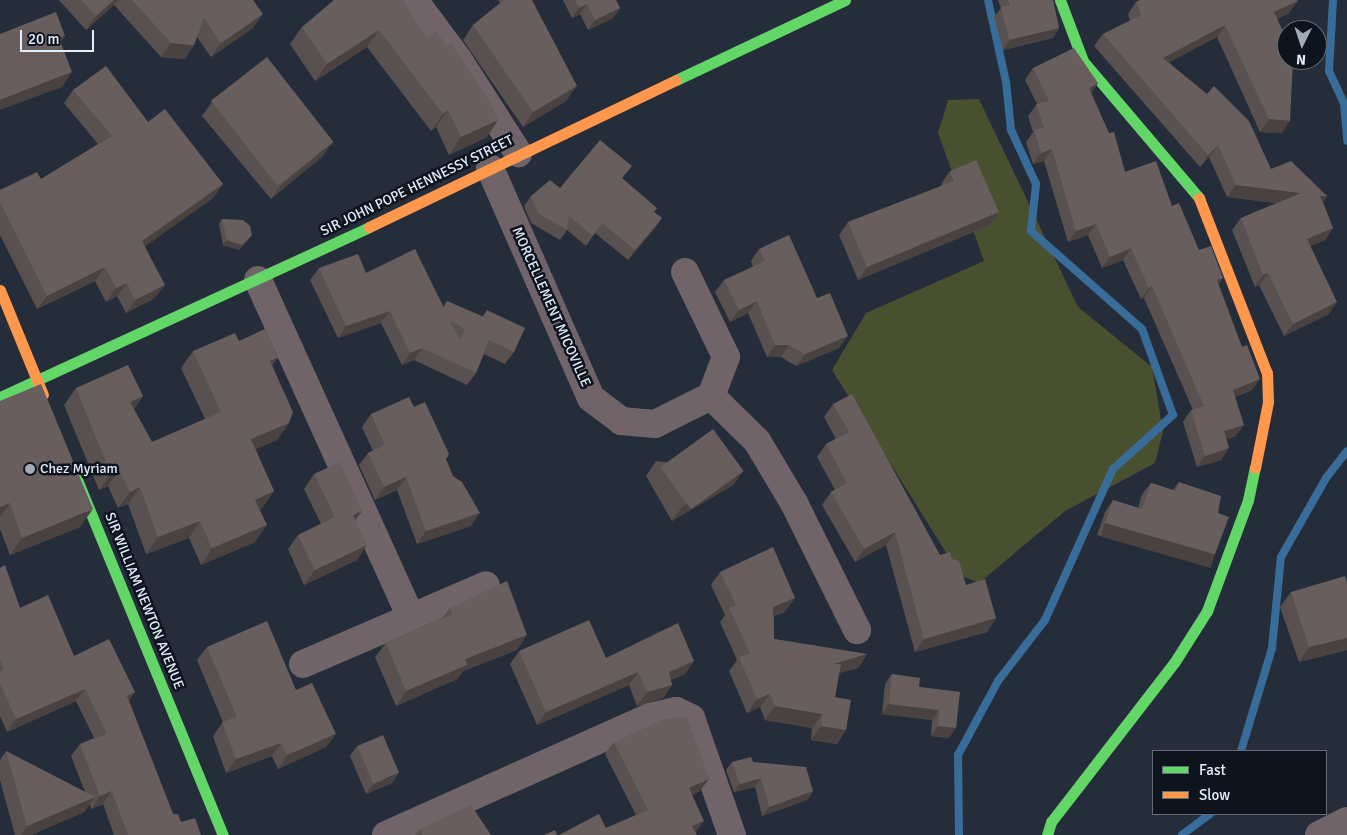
<!DOCTYPE html>
<style>
body{margin:0}
#map{position:relative;width:1347px;height:835px;overflow:hidden;background:#252d3a;font-family:Signika,sans-serif}
div>[style]{position:absolute}
.green>*{inset:0;background:#485030}
.stream>*{height:8px;margin:-4px;padding:0 4px;transform-origin:4px;border-radius:4px;background:#386d9a}
.street>*{height:28px;margin:-14px;padding:0 14px;transform-origin:14px;border-radius:14px;background:#706468}
.fast>*{height:11px;margin:-5.5px;padding:0 5.5px;transform-origin:5.5px;border-radius:5.5px;background:#63d668}
.slow>*{height:11px;margin:-5.5px;padding:0 5.5px;transform-origin:5.5px;border-radius:5.5px;background:#ff974d}
.wall>*{inset:0;background:#595150}
.shaded-wall>*{inset:0;background:#494241;transform-origin:0 0}
.building>*{inset:0;background:#685e5d;transform-origin:0 0}
.dots>*{width:14px;height:14px;translate:-50% -50%;box-sizing:border-box;border:2px solid #0d141e;border-radius:50%}
span{translate:-50% -50%;white-space:nowrap;text-align:center;line-height:1.15;-webkit-text-stroke:5px #0d141e;paint-order:stroke}
.street-label{font-size:14px;color:#e4eefd}
.poi-label{font-size:14px;color:#e4eefd}
.left{translate:0 -50%;text-align:left}
.legend{position:absolute;left:1152px;top:750px;width:175px;height:65px;box-sizing:border-box;background:#0d141e;border:1px solid #636b77;margin:0;padding:6px 9px;list-style:none;font-size:15px;color:#e4eefd}
.legend li{display:flex;align-items:center;gap:10px;height:25px}
.legend b{width:25px;border:1px solid #636b77}
.north{position:absolute;left:1277px;top:20px;width:50px;height:50px;box-sizing:border-box;background:#0d141e;border:1px solid #636b77;border-radius:50%;rotate:184deg;font-size:14px;font-weight:700;line-height:20px;text-align:center;color:#e4eefd}
.north::after{content:'';display:block;margin:auto;width:18px;height:22px;background:#a1aab9;clip-path:polygon(50% 0,100% 100%,50% 72%,0 100%)}
.scale{position:absolute;left:20px;top:30px;width:74px;height:22px;box-sizing:border-box;border:2px solid #e4eefd;border-top:0;padding-left:6px;font-size:15px;line-height:18px;white-space:nowrap;color:#e4eefd;-webkit-text-stroke:4px #0d141e;paint-order:stroke}
</style>
<div id="map">
<div class="green">
<div style="clip-path:polygon(979px 99px,1078px 307px,1152px 367px,1163px 431px,1155px 463px,1065px 511px,979px 583px,948px 570px,947px 554px,832px 370px,866px 313px,984px 261px,938px 133px,948px 100px)"></div>
</div>
<div class="stream">
<div style="left:1333px;top:0;width:71px;rotate:93.2deg"></div>
<div style="left:1329px;top:71px;width:35px;rotate:65deg"></div>
<div style="left:1344px;top:103px;width:38px;rotate:85deg"></div>
<div style="left:1241px;top:751px;width:108px;rotate:-73.2deg"></div>
<div style="left:1272px;top:648px;width:91px;rotate:-84.4deg"></div>
<div style="left:1281px;top:557px;width:91px;rotate:-60.3deg"></div>
<div style="left:1326px;top:478px;width:34px;rotate:-52deg"></div>
<div style="left:959px;top:835px;width:80px;rotate:-90.7deg"></div>
<div style="left:958px;top:755px;width:84px;rotate:-61.6deg"></div>
<div style="left:998px;top:681px;width:77px;rotate:-52.4deg"></div>
<div style="left:1045px;top:620px;width:166px;rotate:-65.8deg"></div>
<div style="left:1113px;top:469px;width:81px;rotate:-42deg"></div>
<div style="left:1173px;top:415px;width:91px;rotate:-109.8deg"></div>
<div style="left:1142px;top:329px;width:148px;rotate:-138.6deg"></div>
<div style="left:1031px;top:231px;width:47px;rotate:-83.9deg"></div>
<div style="left:1036px;top:184px;width:60px;rotate:-114.8deg"></div>
<div style="left:1011px;top:130px;width:48px;rotate:-95.9deg"></div>
<div style="left:1006px;top:82px;width:84px;rotate:-102.4deg"></div>
<div style="left:1182px;top:835px;width:35px;rotate:-37deg"></div>
</div>
<div class="street">
<div style="left:414px;top:0;width:74px;rotate:53.3deg"></div>
<div style="left:458px;top:59px;width:112px;rotate:57.4deg"></div>
<div style="left:490px;top:168px;width:251px;rotate:66.3deg"></div>
<div style="left:591px;top:398px;width:38px;rotate:37deg"></div>
<div style="left:621px;top:421px;width:34px;rotate:5deg"></div>
<div style="left:655px;top:424px;width:63px;rotate:-26.6deg"></div>
<div style="left:711px;top:396px;width:64px;rotate:44.4deg"></div>
<div style="left:757px;top:441px;width:72px;rotate:59.2deg"></div>
<div style="left:794px;top:503px;width:142px;rotate:63.6deg"></div>
<div style="left:685px;top:272px;width:94px;rotate:64.2deg"></div>
<div style="left:726px;top:357px;width:42px;rotate:111deg"></div>
<div style="left:258px;top:280px;width:370px;rotate:65.6deg"></div>
<div style="left:303px;top:664px;width:199px;rotate:-23.3deg"></div>
<div style="left:386px;top:835px;width:289px;rotate:-24.1deg"></div>
<div style="left:650px;top:717px;width:27px;rotate:-13deg"></div>
<div style="left:676px;top:711px;width:17px;rotate:25deg"></div>
<div style="left:691px;top:718px;width:124px;rotate:70.7deg"></div>
<div style="left:1319px;top:835px;width:31px;rotate:-27deg"></div>
</div>
<div class="fast">
<div style="left:1060px;top:0;width:65px;rotate:69.3deg"></div>
<div style="left:1083px;top:61px;width:180px;rotate:49.7deg"></div>
<div style="left:676px;top:80px;width:187px;rotate:-25.3deg"></div>
<div style="left:0;top:397px;width:406px;rotate:-24.7deg"></div>
<div style="left:76px;top:477px;width:387px;rotate:67.7deg"></div>
<div style="left:1047px;top:835px;width:14px;rotate:-73deg"></div>
<div style="left:1051px;top:822px;width:201px;rotate:-52.3deg"></div>
<div style="left:1174px;top:663px;width:62px;rotate:-57.6deg"></div>
<div style="left:1207px;top:611px;width:118px;rotate:-69.7deg"></div>
<div style="left:1248px;top:500px;width:33px;rotate:-78deg"></div>
</div>
<div class="slow">
<div style="left:1199px;top:198px;width:188px;rotate:68.8deg"></div>
<div style="left:1267px;top:373px;width:29px;rotate:88deg"></div>
<div style="left:1268px;top:402px;width:67px;rotate:101.1deg"></div>
<div style="left:369px;top:227px;width:340px;rotate:-25.6deg"></div>
<div style="left:0;top:290px;width:113px;rotate:67.7deg"></div>
</div>
<div class="wall">
<div style="clip-path:polygon(59px 0,253px 0,253px 28px,211px 57px,197px 37px,194px 45px,185px 59px,161px 57px,114px 5px,86px 30px)"></div>
<div style="clip-path:polygon(402px 0,487px 137px,449px 155px,436px 127px,431px 131px,367px 47px,315px 81px,290px 44px,302px 27px)"></div>
<div style="clip-path:polygon(498px 0,532px 0,566px 101px,523px 127px,463px 40px,473px 25px,500px 3px)"></div>
<div style="clip-path:polygon(563px 0,616px 0,620px 8px,613px 18px,588px 30px,580px 14px,572px 18px)"></div>
<div style="clip-path:polygon(998px 0,1053px 0,1059px 28px,1053px 38px,1003px 50px,994px 17px,1001px 8px)"></div>
<div style="clip-path:polygon(1136px 2px,1289px 13px,1277px 19px,1282px 133px,1260px 132px,1217px 37px,1169px 62px,1271px 169px,1327px 196px,1323px 202px,1333px 228px,1325px 240px,1310px 246px,1329px 314px,1284px 336px,1259px 285px,1255px 287px,1232px 230px,1241px 218px,1277px 203px,1227px 197px,1209px 157px,1200px 167px,1094px 46px,1103px 34px,1130px 21px,1128px 14px)"></div>
<div style="clip-path:polygon(1033px 68px,1098px 83px,1091px 93px,1125px 172px,1172px 206px,1199px 250px,1223px 278px,1218px 285px,1242px 347px,1260px 379px,1252px 390px,1235px 397px,1236px 436px,1226px 439px,1221px 460px,1197px 467px,1183px 422px,1191px 410px,1193px 410px,1144px 298px,1141px 299px,1123px 260px,1102px 268px,1088px 235px,1068px 242px,1044px 161px,1033px 164px,1026px 142px,1033px 132px,1028px 116px,1037px 104px,1025px 80px)"></div>
<div style="clip-path:polygon(73px 90px,148px 122px,223px 184px,213px 198px,145px 246px,155px 298px,126px 313px,117px 296px,106px 302px,95px 281px,37px 309px,0 235px,0 190px,41px 179px,98px 144px,64px 103px)"></div>
<div style="clip-path:polygon(212px 102px,323px 156px,271px 199px,202px 116px)"></div>
<div style="clip-path:polygon(950px 171px,990px 225px,858px 280px,839px 235px,848px 222px,942px 186px,941px 184px)"></div>
<div style="clip-path:polygon(623px 179px,654px 212px,662px 218px,655px 228px,628px 260px,595px 233px,586px 246px,567px 230px,560px 240px,531px 223px,524px 206px,531px 196px)"></div>
<div style="clip-path:polygon(222px 219px,252px 235px,239px 250px,223px 245px,219px 224px)"></div>
<div style="clip-path:polygon(759px 249px,839px 348px,796px 366px,781px 357px,767px 357px,748px 313px,730px 322px,715px 292px,724px 280px,753px 267px,751px 261px)"></div>
<div style="clip-path:polygon(319px 268px,366px 273px,443px 307px,447px 301px,482px 317px,487px 310px,514px 352px,505px 364px,484px 354px,476px 373px,467px 385px,414px 360px,402px 365px,381px 323px,338px 338px,310px 280px)"></div>
<div style="clip-path:polygon(239px 341px,272px 365px,289px 423px,277px 440px,255px 449px,274px 491px,262px 508px,260px 509px,255px 542px,201px 565px,189px 538px,146px 554px,128px 504px,118px 508px,108px 486px,99px 490px,64px 405px,76px 388px,143px 396px,134px 409px,152px 442px,205px 419px,181px 368px,193px 351px)"></div>
<div style="clip-path:polygon(0 401px,80px 527px,10px 555px,0 529px)"></div>
<div style="clip-path:polygon(833px 404px,940px 555px,952px 559px,966px 585px,996px 618px,987px 632px,915px 652px,886px 545px,855px 562px,822px 505px,831px 492px,835px 490px,817px 457px,826px 444px,836px 439px,824px 417px)"></div>
<div style="clip-path:polygon(414px 407px,446px 460px,471px 526px,417px 544px,397px 490px,375px 500px,359px 465px,368px 453px,373px 451px,362px 427px,371px 414px)"></div>
<div style="clip-path:polygon(656px 461px,743px 471px,733px 485px,672px 521px,646px 476px)"></div>
<div style="clip-path:polygon(314px 474px,356px 520px,357px 560px,304px 585px,288px 549px,298px 535px,321px 524px,304px 489px)"></div>
<div style="clip-path:polygon(1179px 482px,1218px 513px,1215px 554px,1207px 566px,1097px 535px,1105px 512px,1113px 500px,1138px 508px,1142px 494px,1151px 483px,1173px 490px)"></div>
<div style="clip-path:polygon(0 568px,20px 608px,74px 656px,129px 701px,173px 814px,181px 822px,201px 835px,114px 835px,103px 804px,91px 809px,90px 804px,84px 812px,31px 835px,15px 835px,0 780px,0 760px,6px 751px,85px 792px,71px 756px,80px 744px,94px 738px,76px 701px,7px 732px,0 716px)"></div>
<div style="clip-path:polygon(720px 572px,785px 612px,774px 616px,774px 639px,867px 654px,858px 668px,839px 673px,835px 697px,846px 730px,837px 744px,811px 740px,812px 728px,765px 720px,760px 707px,747px 713px,729px 671px,737px 660px,720px 622px,725px 615px,711px 585px)"></div>
<div style="clip-path:polygon(1347px 582px,1347px 650px,1299px 662px,1280px 607px,1291px 592px)"></div>
<div style="clip-path:polygon(450px 608px,517px 650px,463px 671px,457px 679px,396px 706px,375px 657px,386px 643px,442px 618px)"></div>
<div style="clip-path:polygon(207px 647px,296px 690px,326px 747px,278px 769px,272px 756px,226px 773px,213px 736px,223px 722px,197px 660px)"></div>
<div style="clip-path:polygon(519px 651px,606px 658px,694px 661px,685px 674px,671px 680px,672px 685px,663px 698px,637px 706px,629px 685px,537px 725px,510px 664px)"></div>
<div style="clip-path:polygon(892px 674px,919px 687px,960px 692px,949px 738px,931px 736px,932px 720px,882px 714px,885px 684px)"></div>
<div style="clip-path:polygon(614px 742px,700px 791px,692px 795px,696px 832px,606px 828px,636px 815px,605px 754px)"></div>
<div style="clip-path:polygon(357px 746px,392px 783px,366px 794px,350px 756px)"></div>
<div style="clip-path:polygon(732px 762px,753px 762px,813px 791px,807px 800px,762px 816px,755px 787px,734px 792px,726px 770px)"></div>
<div style="clip-path:polygon(420px 829px,491px 835px,415px 835px)"></div>
</div>
<div class="shaded-wall">
<div style="clip-path:polygon(114px 0,118px 0,114px 5px,86px 30px,96px 16px)"></div>
<div style="clip-path:polygon(1298px 1px,1289px 13px,1265px 24px,1274px 12px)"></div>
<div style="clip-path:polygon(587px 4px,580px 14px,572px 18px,579px 8px)"></div>
<div style="clip-path:polygon(620px 8px,613px 18px,588px 30px,595px 20px)"></div>
<div style="clip-path:polygon(263px 14px,253px 28px,211px 57px,221px 43px)"></div>
<div style="clip-path:polygon(1225px 25px,1217px 37px,1155px 70px,1163px 58px)"></div>
<div style="clip-path:polygon(1059px 28px,1053px 38px,1003px 50px,1009px 40px)"></div>
<div style="clip-path:polygon(379px 30px,367px 47px,315px 81px,327px 64px)"></div>
<div style="clip-path:polygon(65px 36px,55px 51px,59px 38px)"></div>
<div style="clip-path:polygon(171px 43px,194px 45px,185px 59px,161px 57px)"></div>
<div style="clip-path:polygon(72px 72px,62px 87px,0 110px,0 100px)"></div>
<div style="clip-path:polygon(1098px 83px,1090px 94px,1089px 88px)"></div>
<div style="clip-path:polygon(577px 86px,566px 101px,523px 127px,533px 112px)"></div>
<div style="clip-path:polygon(448px 110px,436px 127px,431px 131px,443px 114px)"></div>
<div style="clip-path:polygon(1269px 119px,1290px 121px,1282px 133px,1260px 132px)"></div>
<div style="clip-path:polygon(498px 120px,487px 137px,449px 155px,461px 137px)"></div>
<div style="clip-path:polygon(333px 142px,323px 156px,271px 199px,281px 185px)"></div>
<div style="clip-path:polygon(1218px 145px,1209px 157px,1200px 167px,1208px 155px)"></div>
<div style="clip-path:polygon(1052px 149px,1044px 161px,1033px 164px,1041px 153px)"></div>
<div style="clip-path:polygon(223px 184px,213px 198px,133px 255px,142px 241px)"></div>
<div style="clip-path:polygon(1236px 185px,1301px 193px,1293px 205px,1227px 197px)"></div>
<div style="clip-path:polygon(1320px 196px,1327px 196px,1319px 209px)"></div>
<div style="clip-path:polygon(999px 212px,990px 225px,858px 280px,867px 267px)"></div>
<div style="clip-path:polygon(662px 218px,655px 228px,628px 260px,635px 250px)"></div>
<div style="clip-path:polygon(1096px 224px,1088px 235px,1068px 242px,1076px 231px)"></div>
<div style="clip-path:polygon(1333px 228px,1325px 240px,1298px 251px,1307px 239px)"></div>
<div style="clip-path:polygon(252px 235px,239px 250px,223px 245px,227px 240px)"></div>
<div style="clip-path:polygon(1131px 248px,1123px 260px,1102px 268px,1110px 257px)"></div>
<div style="clip-path:polygon(105px 267px,95px 281px,37px 309px,47px 296px)"></div>
<div style="clip-path:polygon(1268px 273px,1259px 285px,1255px 287px,1263px 275px)"></div>
<div style="clip-path:polygon(1223px 278px,1215px 289px,1217px 280px)"></div>
<div style="clip-path:polygon(127px 283px,117px 296px,106px 302px,116px 288px)"></div>
<div style="clip-path:polygon(165px 285px,155px 298px,126px 313px,135px 300px)"></div>
<div style="clip-path:polygon(1152px 286px,1144px 298px,1141px 299px,1149px 288px)"></div>
<div style="clip-path:polygon(757px 301px,748px 313px,730px 322px,739px 310px)"></div>
<div style="clip-path:polygon(1337px 302px,1329px 314px,1284px 336px,1293px 324px)"></div>
<div style="clip-path:polygon(390px 311px,381px 323px,338px 338px,346px 326px)"></div>
<div style="clip-path:polygon(848px 336px,839px 348px,796px 366px,805px 354px)"></div>
<div style="clip-path:polygon(775px 345px,789px 345px,781px 357px,767px 357px)"></div>
<div style="clip-path:polygon(422px 348px,414px 360px,402px 365px,410px 353px)"></div>
<div style="clip-path:polygon(278px 358px,266px 374px,270px 361px)"></div>
<div style="clip-path:polygon(1260px 379px,1252px 390px,1225px 401px,1233px 390px)"></div>
<div style="clip-path:polygon(143px 396px,131px 413px,130px 402px)"></div>
<div style="clip-path:polygon(289px 423px,277px 440px,239px 456px,251px 439px)"></div>
<div style="clip-path:polygon(1244px 425px,1236px 436px,1216px 443px,1224px 431px)"></div>
<div style="clip-path:polygon(1229px 448px,1221px 460px,1197px 467px,1205px 456px)"></div>
<div style="clip-path:polygon(119px 470px,108px 486px,99px 490px,111px 474px)"></div>
<div style="clip-path:polygon(743px 471px,733px 485px,672px 521px,682px 507px)"></div>
<div style="clip-path:polygon(406px 477px,397px 490px,375px 500px,384px 487px)"></div>
<div style="clip-path:polygon(140px 487px,128px 504px,118px 508px,130px 492px)"></div>
<div style="clip-path:polygon(274px 491px,262px 508px,244px 516px,255px 500px)"></div>
<div style="clip-path:polygon(10px 503px,0 517px,0 507px)"></div>
<div style="clip-path:polygon(93px 509px,80px 527px,10px 555px,22px 538px)"></div>
<div style="clip-path:polygon(362px 511px,352px 525px,353px 515px)"></div>
<div style="clip-path:polygon(480px 513px,471px 526px,417px 544px,426px 531px)"></div>
<div style="clip-path:polygon(200px 521px,189px 538px,146px 554px,158px 537px)"></div>
<div style="left:1105px;top:523px;width:114px;height:14px;rotate:16deg"></div>
<div style="clip-path:polygon(267px 525px,255px 542px,201px 565px,212px 548px)"></div>
<div style="clip-path:polygon(895px 532px,886px 545px,855px 562px,864px 549px)"></div>
<div style="clip-path:polygon(367px 545px,357px 560px,304px 585px,315px 570px)"></div>
<div style="clip-path:polygon(795px 598px,785px 612px,764px 620px,773px 607px)"></div>
<div style="clip-path:polygon(996px 618px,987px 632px,915px 652px,924px 639px)"></div>
<div style="clip-path:polygon(527px 635px,517px 650px,463px 671px,457px 679px,396px 706px,406px 691px,465px 659px)"></div>
<div style="clip-path:polygon(1347px 638px,1347px 650px,1299px 662px,1309px 647px)"></div>
<div style="clip-path:polygon(867px 654px,858px 668px,824px 677px,833px 664px)"></div>
<div style="clip-path:polygon(694px 661px,685px 674px,659px 685px,669px 672px)"></div>
<div style="clip-path:polygon(638px 672px,629px 685px,537px 725px,546px 712px)"></div>
<div style="clip-path:polygon(672px 685px,663px 698px,637px 706px,647px 692px)"></div>
<div style="clip-path:polygon(85px 689px,76px 701px,7px 732px,16px 719px)"></div>
<div style="clip-path:polygon(135px 692px,126px 705px,127px 696px)"></div>
<div style="clip-path:polygon(770px 694px,760px 707px,747px 713px,757px 699px)"></div>
<div style="clip-path:polygon(889px 704px,939px 710px,932px 720px,882px 714px)"></div>
<div style="clip-path:polygon(775px 706px,822px 714px,812px 728px,765px 720px)"></div>
<div style="clip-path:polygon(821px 726px,846px 730px,837px 744px,811px 740px)"></div>
<div style="clip-path:polygon(938px 726px,956px 728px,949px 738px,931px 736px)"></div>
<div style="clip-path:polygon(336px 734px,326px 747px,278px 769px,287px 755px)"></div>
<div style="clip-path:polygon(281px 743px,272px 756px,226px 773px,236px 759px)"></div>
<div style="clip-path:polygon(399px 773px,392px 783px,366px 794px,373px 784px)"></div>
<div style="clip-path:polygon(761px 778px,755px 787px,734px 792px,740px 784px)"></div>
<div style="clip-path:polygon(709px 779px,700px 791px,681px 801px,689px 788px)"></div>
<div style="clip-path:polygon(112px 791px,103px 804px,91px 809px,100px 796px)"></div>
<div style="clip-path:polygon(813px 791px,807px 800px,762px 816px,769px 807px)"></div>
<div style="clip-path:polygon(95px 797px,84px 812px,31px 835px,21px 835px,27px 826px)"></div>
<div style="clip-path:polygon(704px 821px,695px 833px,692px 826px)"></div>
</div>
<div class="building">
<div style="clip-path:polygon(81px 0,114px 0,96px 16px)"></div>
<div style="clip-path:polygon(132px 0,253px 0,263px 14px,221px 43px,204px 18px,194px 45px,171px 43px)"></div>
<div style="clip-path:polygon(334px 0,402px 0,427px 37px,436px 31px,447px 46px,451px 43px,491px 104px,498px 120px,461px 137px,448px 110px,443px 114px,379px 30px,327px 64px,302px 27px)"></div>
<div style="clip-path:polygon(504px 0,532px 0,577px 86px,533px 112px,473px 25px)"></div>
<div style="clip-path:polygon(575px 0,616px 0,620px 8px,595px 20px,587px 4px,579px 8px)"></div>
<div style="clip-path:polygon(1008px 0,1053px 0,1059px 28px,1009px 40px,1001px 7px,1010px 5px)"></div>
<div style="clip-path:polygon(1140px 0,1297px 0,1298px 1px,1274px 12px,1287px 40px,1287px 60px,1293px 60px,1290px 121px,1269px 119px,1225px 25px,1163px 58px,1207px 94px,1214px 86px,1249px 121px,1271px 169px,1291px 161px,1327px 196px,1320px 196px,1333px 228px,1307px 239px,1337px 302px,1293px 324px,1268px 273px,1263px 275px,1241px 218px,1301px 193px,1236px 185px,1218px 145px,1208px 155px,1103px 34px,1141px 15px,1136px 2px)"></div>
<div style="clip-path:polygon(56px 12px,65px 36px,59px 38px,72px 72px,0 100px,0 34px)"></div>
<div style="clip-path:polygon(1074px 48px,1098px 83px,1089px 88px,1109px 133px,1114px 132px,1125px 172px,1156px 161px,1172px 206px,1179px 203px,1199px 250px,1211px 246px,1223px 278px,1217px 280px,1242px 347px,1247px 345px,1260px 379px,1233px 390px,1244px 425px,1224px 431px,1229px 448px,1205px 456px,1191px 410px,1204px 406px,1152px 286px,1149px 288px,1131px 248px,1110px 257px,1096px 224px,1076px 231px,1052px 149px,1041px 153px,1034px 130px,1044px 128px,1036px 104px,1049px 101px,1033px 68px)"></div>
<div style="left:267px;top:57px;width:108px;height:71px;rotate:52deg"></div>
<div style="clip-path:polygon(106px 66px,148px 122px,165px 109px,223px 184px,142px 241px,165px 285px,135px 300px,127px 283px,116px 288px,105px 267px,47px 296px,0 202px,0 190px,37px 172px,41px 179px,112px 136px,73px 90px)"></div>
<div style="clip-path:polygon(600px 140px,632px 166px,622px 178px,657px 208px,654px 212px,662px 218px,635px 250px,602px 223px,593px 236px,569px 216px,567px 230px,538px 213px,531px 196px,550px 180px,560px 188px)"></div>
<div style="clip-path:polygon(976px 160px,999px 212px,867px 267px,848px 222px,954px 181px,950px 171px)"></div>
<div style="clip-path:polygon(222px 219px,243px 220px,250px 226px,252px 235px,242px 245px,227px 240px)"></div>
<div style="clip-path:polygon(789px 235px,817px 298px,830px 293px,848px 336px,805px 354px,789px 345px,775px 345px,757px 301px,739px 310px,724px 280px,765px 261px,759px 249px)"></div>
<div style="clip-path:polygon(evenodd,415px 249px,444px 308px,447px 301px,484px 317px,487px 310px,525px 328px,514px 352px,489px 340px,476px 373px,422px 348px,410px 353px,390px 311px,346px 326px,319px 268px,358px 254px,366px 273px,415px 249px,450px 321px,465px 329px,460px 340px,450px 321px)"></div>
<div style="clip-path:polygon(265px 329px,278px 358px,270px 361px,293px 412px,289px 423px,251px 439px,274px 491px,255px 500px,267px 525px,212px 548px,200px 521px,158px 537px,140px 487px,130px 492px,119px 470px,111px 474px,76px 388px,128px 365px,143px 396px,130px 402px,152px 442px,221px 412px,193px 351px,235px 333px,239px 341px)"></div>
<div style="clip-path:polygon(41px 384px,93px 509px,22px 538px,10px 503px,0 507px,0 401px)"></div>
<div style="clip-path:polygon(852px 394px,940px 555px,950px 552px,952px 559px,959px 561px,966px 585px,985px 579px,996px 618px,924px 639px,895px 532px,864px 549px,831px 492px,847px 483px,826px 444px,849px 432px,833px 404px)"></div>
<div style="clip-path:polygon(409px 397px,414px 407px,425px 402px,449px 454px,446px 459px,453px 476px,462px 482px,480px 513px,426px 531px,406px 477px,384px 487px,368px 453px,385px 445px,371px 414px)"></div>
<div style="left:713px;top:429px;width:52px;height:65px;rotate:54deg"></div>
<div style="clip-path:polygon(340px 462px,362px 511px,353px 515px,367px 545px,315px 570px,298px 535px,335px 517px,314px 474px)"></div>
<div style="clip-path:polygon(1179px 482px,1221px 496px,1218px 513px,1229px 517px,1215px 554px,1105px 523px,1113px 500px,1142px 509px,1151px 483px,1176px 491px)"></div>
<div style="clip-path:polygon(773px 547px,795px 598px,773px 607px,774px 639px,867px 654px,833px 664px,841px 664px,835px 697px,851px 700px,846px 730px,821px 726px,822px 714px,775px 706px,770px 694px,757px 699px,739px 657px,750px 653px,729px 608px,736px 605px,720px 572px)"></div>
<div style="clip-path:polygon(5px 565px,20px 608px,48px 595px,74px 656px,109px 639px,135px 692px,127px 696px,173px 814px,178px 814px,181px 822px,195px 818px,201px 835px,128px 835px,112px 791px,100px 796px,80px 744px,107px 734px,85px 689px,16px 719px,0 683px,0 672px,4px 670px,0 659px,0 568px)"></div>
<div style="clip-path:polygon(1345px 576px,1347px 582px,1347px 638px,1309px 647px,1291px 592px)"></div>
<div style="clip-path:polygon(507px 581px,527px 635px,465px 659px,467px 665px,406px 691px,386px 643px,452px 614px,450px 608px)"></div>
<div style="clip-path:polygon(589px 620px,606px 658px,678px 623px,694px 661px,669px 672px,672px 685px,647px 692px,638px 672px,546px 712px,519px 651px)"></div>
<div style="clip-path:polygon(267px 621px,296px 690px,312px 683px,336px 734px,287px 755px,281px 743px,236px 759px,222px 722px,237px 717px,207px 647px)"></div>
<div style="clip-path:polygon(892px 674px,920px 678px,919px 687px,960px 692px,956px 728px,938px 726px,939px 710px,889px 704px)"></div>
<div style="clip-path:polygon(687px 717px,709px 779px,689px 788px,704px 821px,692px 826px,697px 835px,559px 835px,599px 814px,606px 828px,648px 810px,614px 742px,664px 719px)"></div>
<div style="left:383px;top:735px;width:41px;height:28px;rotate:67deg"></div>
<div style="clip-path:polygon(6px 751px,95px 797px,27px 826px)"></div>
<div style="clip-path:polygon(751px 757px,753px 762px,806px 767px,813px 791px,769px 807px,761px 778px,740px 784px,732px 762px)"></div>
<div style="clip-path:polygon(471px 805px,491px 835px,423px 835px,420px 829px)"></div>
<div style="clip-path:polygon(555px 830px,557px 835px,544px 835px)"></div>
</div>
<div class="dots">
<div style="left:30px;top:469px;background:#a1aab9"></div>
</div>
<div class="street-label">
<span style="left:417px;top:186px;rotate:-26deg">SIR JOHN POPE HENNESSY STREET</span>
<span style="left:551px;top:307px;rotate:66deg">MORCELLEMENT MICOVILLE</span>
<span style="left:144px;top:601px;rotate:68deg">SIR WILLIAM NEWTON AVENUE</span>
</div>
<div class="poi-label">
<span class="left" style="left:40px;top:469px">Chez Myriam</span>
</div>
<ul class="legend">
<li><b style="height:6px;background:#63d668"></b>Fast</li>
<li><b style="height:6px;background:#ff974d"></b>Slow</li>
</ul>
<div class="north">N</div>
<div class="scale">20 m</div>
</div>
